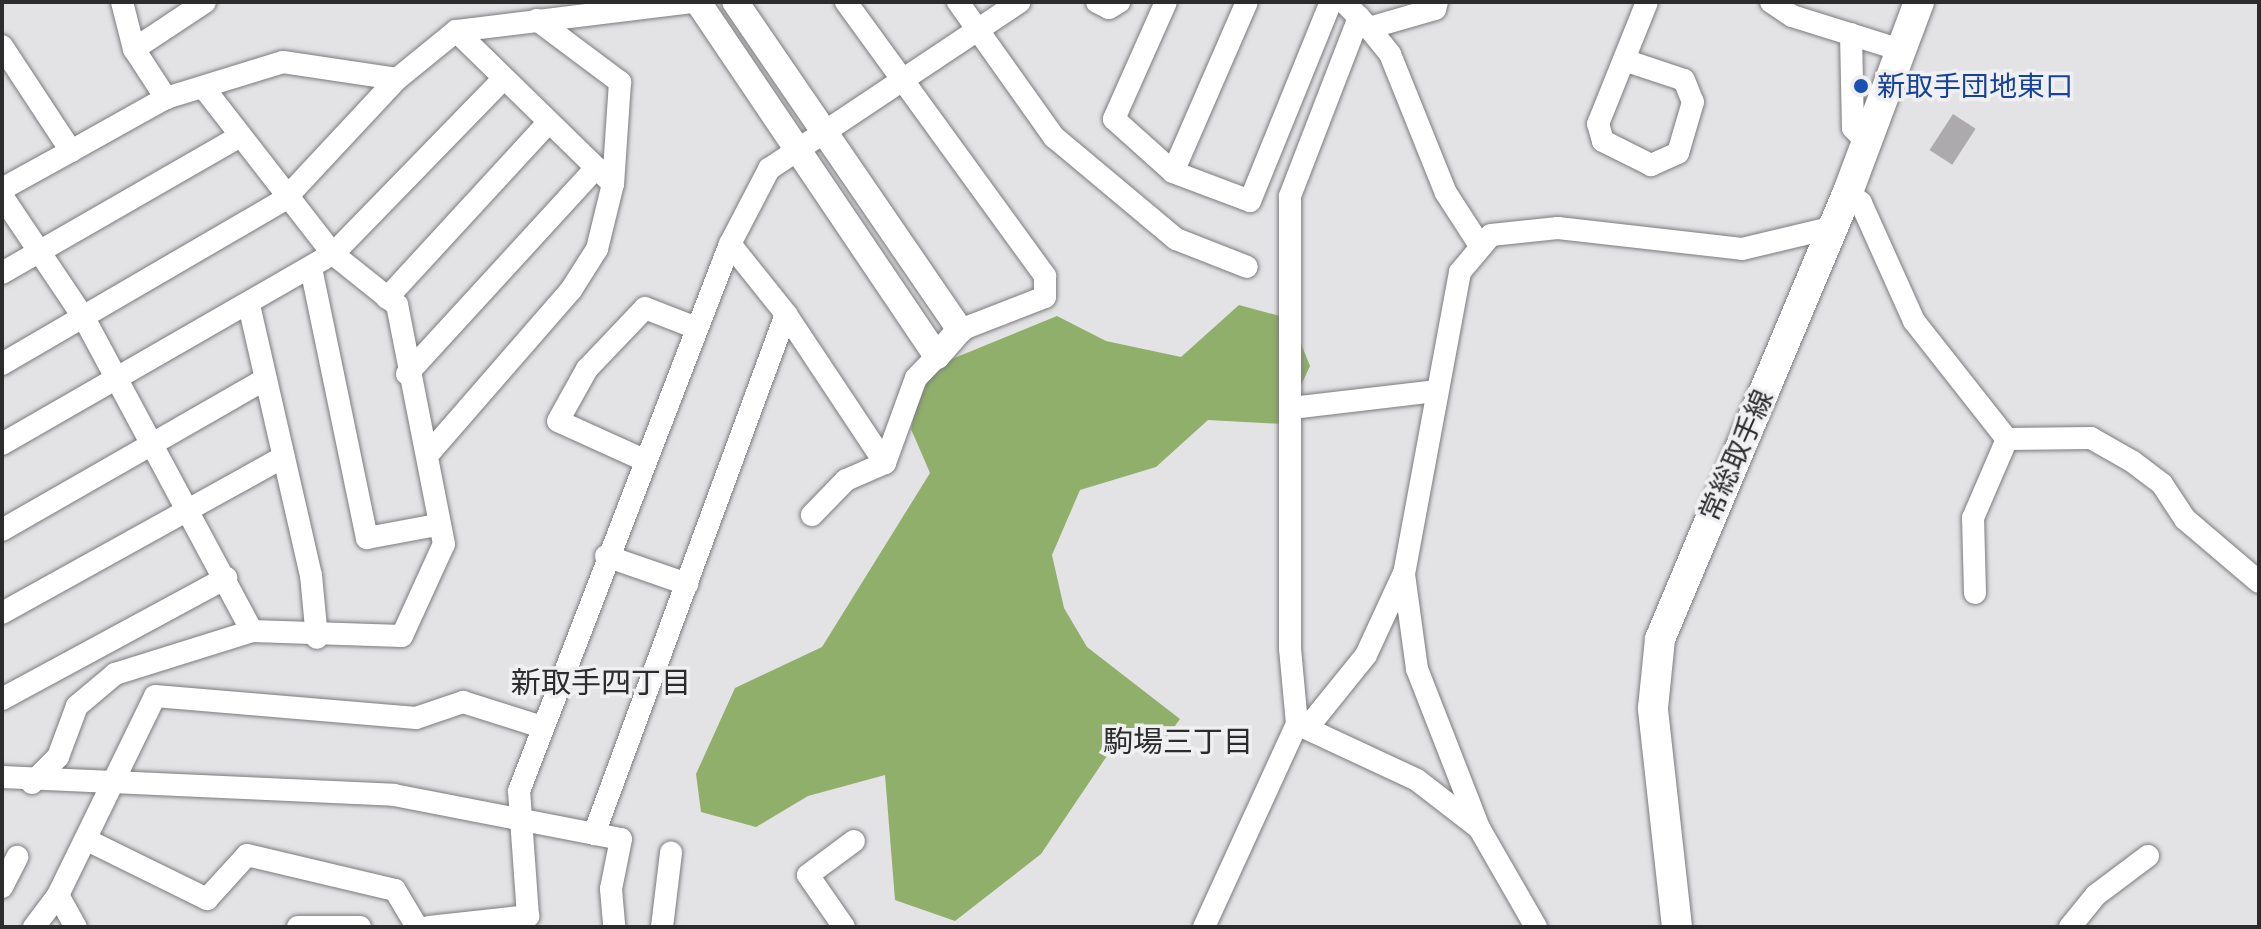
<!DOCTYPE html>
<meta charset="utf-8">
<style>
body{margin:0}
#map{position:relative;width:2261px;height:929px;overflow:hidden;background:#e3e3e6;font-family:Mulish,"Noto Sans JP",sans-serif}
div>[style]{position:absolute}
.forest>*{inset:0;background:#90af6a}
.building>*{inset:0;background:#acaaac;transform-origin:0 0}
.roads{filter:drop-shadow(0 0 2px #7b7b7e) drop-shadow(0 0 2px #7b7b7e)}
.minor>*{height:22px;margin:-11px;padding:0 11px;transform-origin:11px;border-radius:11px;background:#fff}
.tertiary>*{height:26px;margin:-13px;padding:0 13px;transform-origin:13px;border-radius:13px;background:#fff}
.secondary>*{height:30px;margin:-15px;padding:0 15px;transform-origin:15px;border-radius:15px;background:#fff}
.dots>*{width:22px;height:22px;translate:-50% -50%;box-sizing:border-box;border:4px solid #f0f0f3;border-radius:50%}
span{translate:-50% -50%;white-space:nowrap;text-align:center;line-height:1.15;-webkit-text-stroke:7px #f0f0f3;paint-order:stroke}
.transit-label{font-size:28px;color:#164399}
.left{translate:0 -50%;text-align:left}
.street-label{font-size:28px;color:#2c2c2d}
.neighbourhood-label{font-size:30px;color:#2c2c2d}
.frame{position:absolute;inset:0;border:4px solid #2c2c2d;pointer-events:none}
</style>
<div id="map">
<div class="forest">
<div style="clip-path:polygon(1239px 305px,1291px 319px,1310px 366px,1283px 424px,1208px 420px,1156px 467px,1080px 490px,1052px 555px,1064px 608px,1087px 647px,1180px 719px,1161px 745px,1117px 741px,1041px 854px,955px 921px,895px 900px,885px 775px,808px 796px,756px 827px,701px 812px,696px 774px,735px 688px,822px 647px,930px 473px,911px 429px,925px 370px,1057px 316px,1106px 341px,1181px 357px)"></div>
</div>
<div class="building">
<div style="left:1953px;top:114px;width:27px;height:43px;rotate:33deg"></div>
</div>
<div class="roads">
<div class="minor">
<div style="left:122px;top:2px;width:49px;rotate:75.7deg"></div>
<div style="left:134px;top:49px;width:59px;rotate:56.9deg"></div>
<div style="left:846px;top:2px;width:339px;rotate:54deg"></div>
<div style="left:1045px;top:276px;width:21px;rotate:90deg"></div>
<div style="left:1045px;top:297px;width:91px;rotate:158.8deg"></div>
<div style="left:958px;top:2px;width:166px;rotate:54.6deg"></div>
<div style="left:1054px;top:137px;width:159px;rotate:39.9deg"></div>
<div style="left:1176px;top:239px;width:76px;rotate:21.5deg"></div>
<div style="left:1097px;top:2px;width:13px;rotate:27deg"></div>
<div style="left:1109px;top:8px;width:12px;rotate:-31deg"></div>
<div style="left:1166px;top:2px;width:128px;rotate:114deg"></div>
<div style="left:1114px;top:119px;width:79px;rotate:41.9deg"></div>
<div style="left:1173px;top:172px;width:82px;rotate:20.6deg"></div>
<div style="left:1250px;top:201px;width:215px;rotate:-67.9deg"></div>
<div style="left:1344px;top:2px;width:36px;rotate:46deg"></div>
<div style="left:1369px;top:28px;width:69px;rotate:-16.1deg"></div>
<div style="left:1435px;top:9px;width:7px;rotate:-74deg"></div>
<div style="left:1771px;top:2px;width:25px;rotate:34deg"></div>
<div style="left:1792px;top:16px;width:114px;rotate:17.3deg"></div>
<div style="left:537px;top:20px;width:104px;rotate:36.8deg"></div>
<div style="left:620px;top:82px;width:102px;rotate:93.9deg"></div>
<div style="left:1369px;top:28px;width:33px;rotate:51deg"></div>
<div style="left:1390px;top:54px;width:150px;rotate:68.1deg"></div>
<div style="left:1446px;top:193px;width:64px;rotate:57.1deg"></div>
<div style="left:1851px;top:34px;width:94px;rotate:88.8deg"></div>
<div style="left:1853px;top:128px;width:20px;rotate:45deg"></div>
<div style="left:2px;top:46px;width:126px;rotate:56.7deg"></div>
<div style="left:71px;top:151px;width:109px;rotate:-29.2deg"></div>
<div style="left:166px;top:98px;width:122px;rotate:-17.1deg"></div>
<div style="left:283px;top:62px;width:115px;rotate:8.5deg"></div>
<div style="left:134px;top:49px;width:85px;rotate:-33.5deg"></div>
<div style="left:1624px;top:60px;width:63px;rotate:18.4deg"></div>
<div style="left:1684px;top:80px;width:24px;rotate:68deg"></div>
<div style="left:1693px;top:102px;width:53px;rotate:106.4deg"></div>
<div style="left:1678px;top:153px;width:30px;rotate:156deg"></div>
<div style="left:1651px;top:165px;width:54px;rotate:-153.4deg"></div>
<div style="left:1603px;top:141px;width:18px;rotate:-106deg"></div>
<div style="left:1598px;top:124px;width:131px;rotate:-68.1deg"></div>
<div style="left:1173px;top:172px;width:185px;rotate:-66.5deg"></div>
<div style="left:2px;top:189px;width:79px;rotate:-28.8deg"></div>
<div style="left:1848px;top:192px;width:17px;rotate:40deg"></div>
<div style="left:1861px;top:203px;width:129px;rotate:65.8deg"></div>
<div style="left:1914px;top:321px;width:150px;rotate:51.8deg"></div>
<div style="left:2007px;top:439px;width:84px;rotate:-0.7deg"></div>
<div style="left:2091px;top:438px;width:48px;rotate:29.7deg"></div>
<div style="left:2133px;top:462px;width:36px;rotate:37deg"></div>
<div style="left:2162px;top:484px;width:42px;rotate:56.7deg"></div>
<div style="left:2185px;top:519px;width:97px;rotate:40.4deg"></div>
<div style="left:2px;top:196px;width:147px;rotate:56.1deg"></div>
<div style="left:84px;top:318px;width:355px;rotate:61.8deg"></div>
<div style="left:730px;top:244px;width:90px;rotate:51.3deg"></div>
<div style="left:786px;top:314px;width:179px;rotate:56.4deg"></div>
<div style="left:885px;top:463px;width:43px;rotate:156.4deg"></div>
<div style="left:846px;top:480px;width:49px;rotate:134.2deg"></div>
<div style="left:311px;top:268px;width:276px;rotate:78.3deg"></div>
<div style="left:367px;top:538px;width:71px;rotate:-10.5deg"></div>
<div style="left:2px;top:273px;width:275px;rotate:-29.9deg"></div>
<div style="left:387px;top:298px;width:239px;rotate:-47.4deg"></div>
<div style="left:249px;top:305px;width:277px;rotate:77.1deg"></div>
<div style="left:311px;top:575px;width:63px;rotate:84.6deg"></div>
<div style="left:2px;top:364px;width:328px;rotate:-30.2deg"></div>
<div style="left:285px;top:199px;width:164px;rotate:-47deg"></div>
<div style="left:397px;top:79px;width:76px;rotate:-39.1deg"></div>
<div style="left:456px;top:31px;width:239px;rotate:-7deg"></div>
<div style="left:407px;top:374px;width:280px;rotate:-47.5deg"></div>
<div style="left:1292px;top:408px;width:146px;rotate:-6.7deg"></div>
<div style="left:2px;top:444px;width:382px;rotate:-29.9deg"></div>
<div style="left:333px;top:254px;width:245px;rotate:-45.8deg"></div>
<div style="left:431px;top:451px;width:213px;rotate:-49deg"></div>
<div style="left:571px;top:290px;width:49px;rotate:-57.6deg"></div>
<div style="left:597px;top:249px;width:67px;rotate:-76.2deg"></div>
<div style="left:613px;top:184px;width:219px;rotate:-135.7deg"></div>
<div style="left:644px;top:460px;width:94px;rotate:-155.6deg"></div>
<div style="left:558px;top:421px;width:60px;rotate:-60.9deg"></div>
<div style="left:587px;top:369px;width:84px;rotate:-46.4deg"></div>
<div style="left:645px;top:308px;width:55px;rotate:21.4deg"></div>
<div style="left:885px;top:463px;width:90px;rotate:-70deg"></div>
<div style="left:916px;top:378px;width:30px;rotate:-46deg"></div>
<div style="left:2px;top:530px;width:304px;rotate:-29.8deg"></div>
<div style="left:606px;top:556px;width:86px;rotate:19.1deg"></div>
<div style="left:1975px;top:593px;width:75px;rotate:-91.5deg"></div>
<div style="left:1973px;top:518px;width:86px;rotate:-66.7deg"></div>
<div style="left:2px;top:613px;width:322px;rotate:-29deg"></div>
<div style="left:2px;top:699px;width:255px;rotate:-28.4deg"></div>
<div style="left:1297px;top:724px;width:76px;rotate:-95.3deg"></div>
<div style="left:1290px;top:648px;width:452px;rotate:-90deg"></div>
<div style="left:1290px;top:196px;width:192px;rotate:-68.9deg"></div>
<div style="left:1308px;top:727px;width:92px;rotate:-51.1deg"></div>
<div style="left:1366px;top:655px;width:88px;rotate:-65.2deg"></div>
<div style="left:2px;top:777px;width:392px;rotate:2.6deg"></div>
<div style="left:394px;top:795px;width:231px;rotate:11deg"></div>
<div style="left:621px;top:839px;width:51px;rotate:101.3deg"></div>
<div style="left:611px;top:889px;width:38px;rotate:85deg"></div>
<div style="left:32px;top:783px;width:37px;rotate:-45deg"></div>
<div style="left:58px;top:757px;width:54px;rotate:-69.6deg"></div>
<div style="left:77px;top:706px;width:50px;rotate:-40.1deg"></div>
<div style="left:115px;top:674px;width:144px;rotate:-17.4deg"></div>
<div style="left:252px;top:631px;width:150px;rotate:1.9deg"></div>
<div style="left:402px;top:636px;width:101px;rotate:-65.5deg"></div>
<div style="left:444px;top:544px;width:244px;rotate:-101.1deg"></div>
<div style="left:397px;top:305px;width:82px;rotate:-141.4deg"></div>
<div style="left:333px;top:254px;width:210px;rotate:-127.9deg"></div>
<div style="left:594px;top:834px;width:554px;rotate:-69.73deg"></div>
<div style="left:87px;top:840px;width:134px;rotate:26.2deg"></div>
<div style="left:207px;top:899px;width:59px;rotate:-47.7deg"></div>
<div style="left:247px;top:855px;width:152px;rotate:13.3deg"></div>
<div style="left:395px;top:890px;width:43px;rotate:59.3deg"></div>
<div style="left:2px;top:887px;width:34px;rotate:-63deg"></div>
<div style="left:58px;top:895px;width:37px;rotate:61deg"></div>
<div style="left:34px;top:927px;width:40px;rotate:-53deg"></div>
<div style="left:58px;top:895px;width:221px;rotate:-64deg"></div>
<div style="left:155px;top:696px;width:262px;rotate:4.8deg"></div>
<div style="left:416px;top:718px;width:50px;rotate:-18.8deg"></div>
<div style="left:463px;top:702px;width:83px;rotate:17.6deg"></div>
<div style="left:298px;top:927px;width:62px"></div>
<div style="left:429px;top:927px;width:100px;rotate:-6.3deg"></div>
<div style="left:528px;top:916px;width:125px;rotate:-94.1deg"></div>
<div style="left:519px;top:791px;width:586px;rotate:-68.91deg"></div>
<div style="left:730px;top:244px;width:85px;rotate:-62.5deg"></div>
<div style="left:769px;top:169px;width:301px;rotate:-33.7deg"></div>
<div style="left:662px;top:927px;width:75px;rotate:-83.1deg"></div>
<div style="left:844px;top:927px;width:63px;rotate:-124.7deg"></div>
<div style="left:808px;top:875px;width:57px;rotate:-36.5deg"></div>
<div style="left:1204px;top:927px;width:223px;rotate:-65.4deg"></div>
<div style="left:1297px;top:724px;width:132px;rotate:25deg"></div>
<div style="left:1417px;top:780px;width:78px;rotate:37.7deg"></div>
<div style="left:1536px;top:927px;width:114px;rotate:-119.9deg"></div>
<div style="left:1479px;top:828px;width:171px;rotate:-111.3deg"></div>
<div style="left:1417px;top:669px;width:96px;rotate:-97.8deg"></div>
<div style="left:1404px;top:574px;width:307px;rotate:-79.5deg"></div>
<div style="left:1460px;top:272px;width:48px;rotate:-50deg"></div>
<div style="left:1491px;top:235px;width:67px;rotate:-6deg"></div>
<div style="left:1558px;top:228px;width:185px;rotate:6.5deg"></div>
<div style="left:1742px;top:249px;width:95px;rotate:-13.4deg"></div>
<div style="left:2070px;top:927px;width:41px;rotate:-50.9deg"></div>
<div style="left:2096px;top:895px;width:65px;rotate:-36.9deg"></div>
</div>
<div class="tertiary">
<div style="left:698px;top:2px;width:427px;rotate:56deg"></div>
<div style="left:937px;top:356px;width:35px;rotate:-49deg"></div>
<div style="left:960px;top:330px;width:398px;rotate:-124.4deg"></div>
</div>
<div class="secondary">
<div style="left:1677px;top:927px;width:220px;rotate:-96.3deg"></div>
<div style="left:1653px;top:708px;width:69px;rotate:-84.2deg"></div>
<div style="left:1660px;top:639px;width:485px;rotate:-67.2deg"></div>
<div style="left:1848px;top:192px;width:203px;rotate:-69.5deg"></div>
</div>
</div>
<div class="dots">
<div style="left:1861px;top:86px;background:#1a4fb4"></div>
</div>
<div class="transit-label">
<span class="left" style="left:1877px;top:86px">新取手団地東口</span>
</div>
<div class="street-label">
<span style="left:1736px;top:455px;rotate:-66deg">常総取手線</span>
</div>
<div class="neighbourhood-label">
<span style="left:601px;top:682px">新取手四丁目</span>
<span style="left:1178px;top:741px">駒場三丁目</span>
</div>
<div class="frame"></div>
</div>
